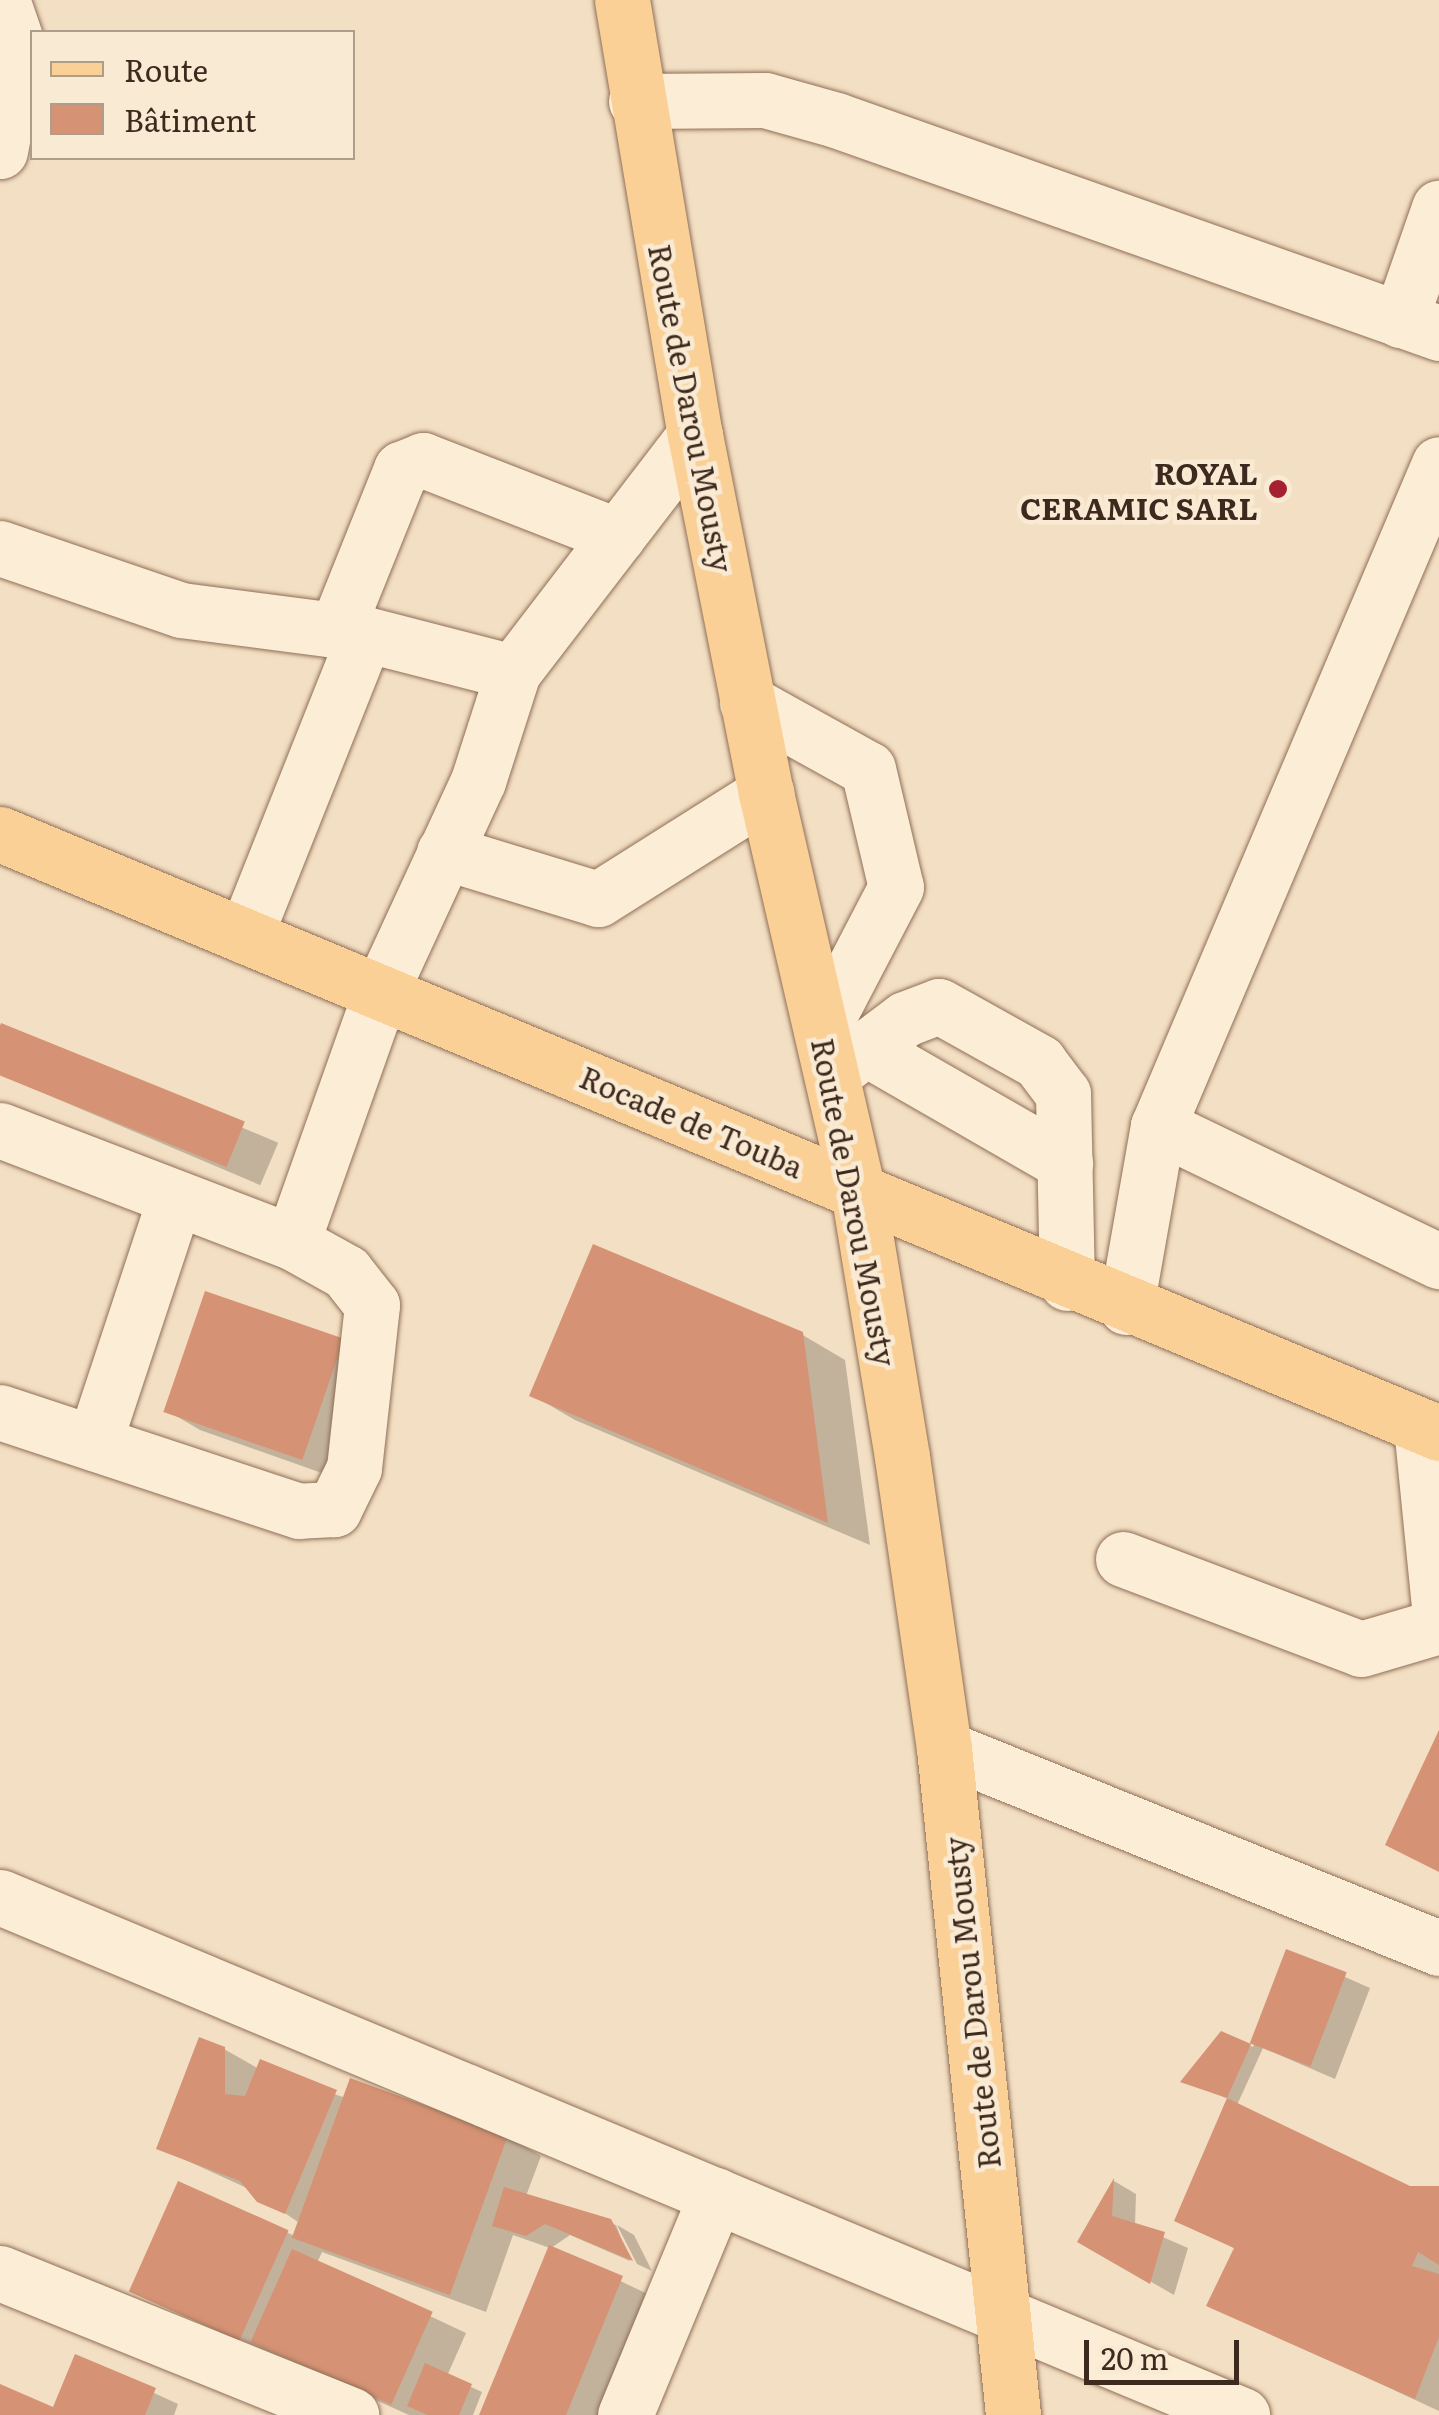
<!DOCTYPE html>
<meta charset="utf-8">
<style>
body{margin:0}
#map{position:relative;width:1439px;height:2415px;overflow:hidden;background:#f3dfc3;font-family:Literata,serif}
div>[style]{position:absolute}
.shadow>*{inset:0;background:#0003;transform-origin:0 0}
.building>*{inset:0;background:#d59274;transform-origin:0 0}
.roads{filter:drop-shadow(0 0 2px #8f6f57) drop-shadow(0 0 2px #8f6f57)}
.minor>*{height:55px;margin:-27.5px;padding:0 27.5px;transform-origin:27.5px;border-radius:27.5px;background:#fcedd7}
.major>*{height:55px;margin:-27.5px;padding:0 27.5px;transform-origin:27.5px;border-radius:27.5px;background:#fad097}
.dots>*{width:28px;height:28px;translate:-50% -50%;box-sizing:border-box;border:5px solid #f9ead3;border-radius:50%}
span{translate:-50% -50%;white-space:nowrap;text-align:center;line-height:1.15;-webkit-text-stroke:9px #f9ead3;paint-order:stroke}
.street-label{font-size:30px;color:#3d291d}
.poi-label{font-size:30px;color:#3d291d;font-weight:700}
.right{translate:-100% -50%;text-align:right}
.legend{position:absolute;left:30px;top:30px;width:325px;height:130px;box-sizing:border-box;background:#f9ead3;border:2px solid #ae9d8a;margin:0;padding:12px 18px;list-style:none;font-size:30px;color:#3d291d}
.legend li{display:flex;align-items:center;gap:20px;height:50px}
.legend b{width:50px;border:2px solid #ae9d8a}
.scale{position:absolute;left:1084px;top:2340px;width:155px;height:45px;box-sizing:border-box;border:5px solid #3d291d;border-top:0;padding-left:12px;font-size:30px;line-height:35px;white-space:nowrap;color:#3d291d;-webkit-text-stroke:8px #f9ead3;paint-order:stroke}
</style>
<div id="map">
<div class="shadow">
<div style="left:3px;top:1026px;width:299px;height:46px;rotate:23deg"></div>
<div style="clip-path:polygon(801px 1334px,845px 1360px,870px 1545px,575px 1420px,532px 1395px)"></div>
<div style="clip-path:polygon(343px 1341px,336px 1478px,200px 1430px,166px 1410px)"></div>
<div style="clip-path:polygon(1288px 1952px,1370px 1988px,1335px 2079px,1263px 2048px,1237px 2105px,1412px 2190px,1439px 2189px,1439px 2411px,1210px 2305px,1236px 2249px,1177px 2220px,1229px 2099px,1184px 2081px,1222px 2034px,1253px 2047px)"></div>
<div style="clip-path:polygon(224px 2049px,259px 2069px,346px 2098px,507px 2136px,541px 2156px,526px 2196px,616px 2225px,630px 2261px,570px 2235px,551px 2248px,656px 2298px,608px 2415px,482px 2415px,550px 2248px,513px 2235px,486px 2312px,322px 2252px,317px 2263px,466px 2333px,447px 2376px,482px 2392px,473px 2415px,409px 2415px,132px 2291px,179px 2184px,297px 2237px,301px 2224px,249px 2189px,159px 2148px)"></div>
<div style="clip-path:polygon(1114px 2181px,1136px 2194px,1135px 2225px,1188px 2248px,1174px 2295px,1080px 2241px)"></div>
<div style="clip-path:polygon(617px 2225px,634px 2235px,652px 2271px,637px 2264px)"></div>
<div style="clip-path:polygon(76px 2357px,178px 2404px,174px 2415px,0 2415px,0 2387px,54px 2410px)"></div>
</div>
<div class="building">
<div style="left:1px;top:1023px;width:263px;height:49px;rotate:22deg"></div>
<div style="clip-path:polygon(593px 1244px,803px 1332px,828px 1523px,529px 1396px)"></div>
<div style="left:205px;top:1291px;width:147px;height:128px;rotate:19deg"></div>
<div style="clip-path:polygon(1439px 1730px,1439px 1872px,1385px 1845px)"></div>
<div style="left:1286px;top:1949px;width:65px;height:101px;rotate:21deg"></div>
<div style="clip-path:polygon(1221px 2031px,1251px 2044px,1227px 2098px,1180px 2082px)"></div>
<div style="clip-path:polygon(199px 2037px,225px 2047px,225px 2094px,245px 2096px,260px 2059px,337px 2090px,285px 2214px,257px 2202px,240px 2181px,156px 2149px)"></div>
<div style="left:350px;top:2078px;width:168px;height:170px;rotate:20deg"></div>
<div style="clip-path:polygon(1227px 2098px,1410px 2186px,1439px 2186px,1439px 2265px,1418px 2252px,1412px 2266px,1439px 2274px,1439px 2337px,1415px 2399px,1206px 2306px,1234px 2248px,1174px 2221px)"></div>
<div style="clip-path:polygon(1114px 2178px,1112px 2216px,1165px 2232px,1150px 2284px,1077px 2242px)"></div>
<div style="left:178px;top:2181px;width:121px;height:121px;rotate:24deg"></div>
<div style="clip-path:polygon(504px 2187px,611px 2219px,633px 2261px,545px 2224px,526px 2236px,492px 2226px)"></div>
<div style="clip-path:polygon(549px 2245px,623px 2276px,566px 2415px,479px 2415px)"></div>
<div style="left:292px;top:2249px;width:154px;height:102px;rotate:24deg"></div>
<div style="clip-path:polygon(75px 2354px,156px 2388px,145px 2415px,0 2415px,0 2384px,53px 2407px)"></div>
<div style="clip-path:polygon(425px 2363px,472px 2384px,459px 2415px,428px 2415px,407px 2406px)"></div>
</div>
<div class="roads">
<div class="minor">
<div style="left:636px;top:101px;width:129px;rotate:-0.4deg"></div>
<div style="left:765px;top:100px;width:74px;rotate:15.7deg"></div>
<div style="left:836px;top:120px;width:640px;rotate:19.45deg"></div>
<div style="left:0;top:151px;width:104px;rotate:-79.4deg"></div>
<div style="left:19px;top:49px;width:52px;rotate:-109.1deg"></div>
<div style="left:1400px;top:320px;width:119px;rotate:-70.8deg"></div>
<div style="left:0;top:548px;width:191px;rotate:18.9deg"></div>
<div style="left:181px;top:610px;width:186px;rotate:7.4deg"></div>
<div style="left:365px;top:634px;width:153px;rotate:14.4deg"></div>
<div style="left:513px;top:672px;width:114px;rotate:107.8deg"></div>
<div style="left:478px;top:781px;width:231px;rotate:114.8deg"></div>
<div style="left:381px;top:991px;width:266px;rotate:109.5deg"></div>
<div style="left:336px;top:631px;width:175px;rotate:-68.1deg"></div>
<div style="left:401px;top:469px;width:24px;rotate:-22deg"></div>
<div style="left:423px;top:460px;width:209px;rotate:21.3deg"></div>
<div style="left:513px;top:672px;width:299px;rotate:-52.5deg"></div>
<div style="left:747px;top:702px;width:138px;rotate:29deg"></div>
<div style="left:868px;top:769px;width:121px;rotate:76.7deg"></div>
<div style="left:896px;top:887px;width:160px;rotate:117.5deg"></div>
<div style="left:444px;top:852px;width:161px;rotate:17deg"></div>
<div style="left:598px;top:899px;width:199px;rotate:-32.2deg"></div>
<div style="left:245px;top:936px;width:325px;rotate:-68.3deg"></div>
<div style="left:865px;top:1048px;width:231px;rotate:29.9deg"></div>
<div style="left:832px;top:1074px;width:91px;rotate:-37deg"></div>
<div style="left:905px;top:1019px;width:36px;rotate:-21deg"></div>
<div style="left:939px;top:1006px;width:115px;rotate:29.2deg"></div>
<div style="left:1039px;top:1062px;width:40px;rotate:53deg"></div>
<div style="left:1063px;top:1094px;width:189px;rotate:88.8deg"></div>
<div style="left:1158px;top:1126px;width:312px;rotate:25.7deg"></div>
<div style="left:0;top:1130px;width:313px;rotate:21deg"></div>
<div style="left:292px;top:1242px;width:62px;rotate:29.1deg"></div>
<div style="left:346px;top:1272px;width:42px;rotate:51.8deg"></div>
<div style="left:372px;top:1305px;width:164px;rotate:96.3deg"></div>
<div style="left:354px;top:1468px;width:46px;rotate:116deg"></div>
<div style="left:334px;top:1509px;width:35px;rotate:177deg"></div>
<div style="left:299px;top:1511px;width:315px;rotate:-161.7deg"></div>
<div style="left:1126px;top:1307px;width:184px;rotate:-80deg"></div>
<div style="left:1158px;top:1126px;width:719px;rotate:-67deg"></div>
<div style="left:1421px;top:1426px;width:180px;rotate:84.3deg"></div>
<div style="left:94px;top:1443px;width:255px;rotate:-71.7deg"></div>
<div style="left:1123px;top:1559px;width:254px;rotate:20.7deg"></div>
<div style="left:1361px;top:1649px;width:81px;rotate:-16.4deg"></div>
<div style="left:944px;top:1748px;width:534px;rotate:22deg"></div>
<div style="left:0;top:1897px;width:1346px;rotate:22.64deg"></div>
<div style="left:0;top:2273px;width:379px;rotate:22deg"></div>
<div style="left:625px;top:2415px;width:238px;rotate:-67.5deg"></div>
</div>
<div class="major">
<div style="left:622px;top:0;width:441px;rotate:80.5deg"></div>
<div style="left:695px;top:435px;width:365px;rotate:78.8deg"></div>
<div style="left:766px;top:793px;width:408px;rotate:77deg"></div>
<div style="left:858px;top:1191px;width:270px;rotate:80.6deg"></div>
<div style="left:902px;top:1457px;width:294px;rotate:81.8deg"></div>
<div style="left:944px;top:1748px;width:671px;rotate:84.09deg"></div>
<div style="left:0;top:834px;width:1559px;rotate:22.6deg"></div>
</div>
</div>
<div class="dots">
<div style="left:1278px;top:489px;background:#a52030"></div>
</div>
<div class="street-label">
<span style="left:692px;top:408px;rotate:79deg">Route de Darou Mousty</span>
<span style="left:692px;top:1121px;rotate:23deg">Rocade de Touba</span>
<span style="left:855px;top:1202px;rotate:79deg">Route de Darou Mousty</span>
<span style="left:971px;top:2003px;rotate:-96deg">Route de Darou Mousty</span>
</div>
<div class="poi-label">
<span class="right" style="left:1258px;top:489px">ROYAL<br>CERAMIC SARL</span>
</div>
<ul class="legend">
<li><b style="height:12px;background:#fad097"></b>Route</li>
<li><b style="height:28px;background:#d59274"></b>Bâtiment</li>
</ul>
<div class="scale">20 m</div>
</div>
